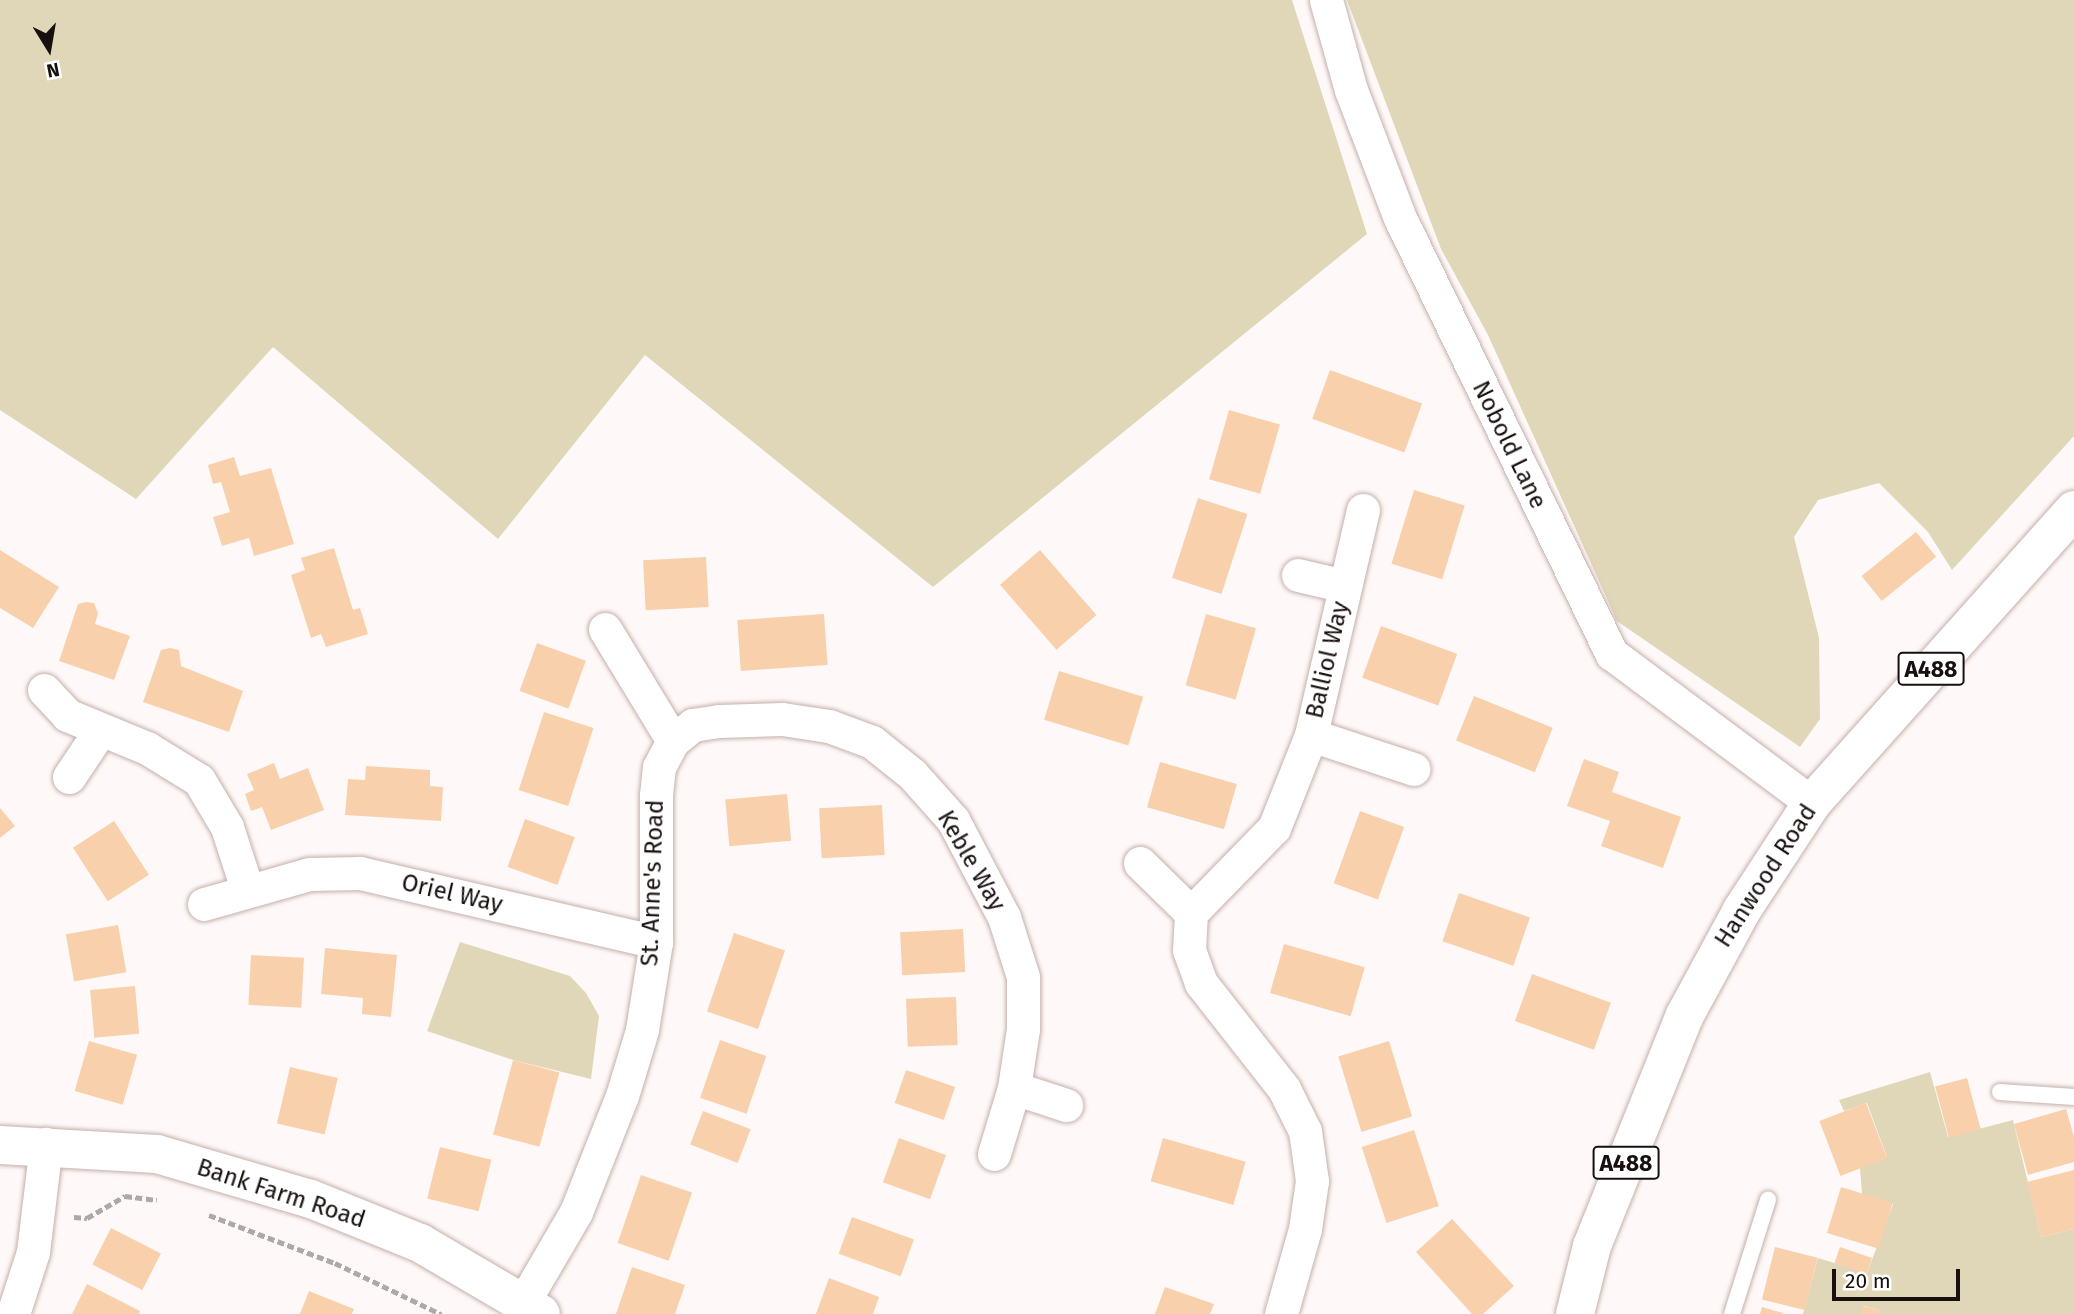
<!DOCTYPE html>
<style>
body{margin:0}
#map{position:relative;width:2074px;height:1314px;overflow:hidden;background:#fef9f8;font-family:"Fira Sans",sans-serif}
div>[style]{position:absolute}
.green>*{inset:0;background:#e0d7b8}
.building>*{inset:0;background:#f8d0ac;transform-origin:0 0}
.path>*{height:4.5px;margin-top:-2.25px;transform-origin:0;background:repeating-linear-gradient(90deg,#aea8a6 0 7px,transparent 0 10.5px)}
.roads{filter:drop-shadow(0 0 2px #c5afaa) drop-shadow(0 0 2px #c5afaa)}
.service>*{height:16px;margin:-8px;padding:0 8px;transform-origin:8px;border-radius:8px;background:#fff}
.minor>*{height:33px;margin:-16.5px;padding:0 16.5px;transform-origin:16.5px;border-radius:16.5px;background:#fff}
.tertiary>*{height:38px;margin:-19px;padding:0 19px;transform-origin:19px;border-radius:19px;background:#fff}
.primary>*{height:38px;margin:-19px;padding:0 19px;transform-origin:19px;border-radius:19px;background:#fff}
span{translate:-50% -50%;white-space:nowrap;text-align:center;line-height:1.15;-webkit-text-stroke:5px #fff;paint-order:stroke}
.shield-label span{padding:2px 5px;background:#fff;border:2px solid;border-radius:5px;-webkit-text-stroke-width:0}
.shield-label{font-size:23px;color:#17100e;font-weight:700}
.street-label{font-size:24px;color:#17100e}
.north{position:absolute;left:14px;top:14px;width:70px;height:70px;-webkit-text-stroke:5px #fff;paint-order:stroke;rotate:169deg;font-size:19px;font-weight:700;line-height:28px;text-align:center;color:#17100e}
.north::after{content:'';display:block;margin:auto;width:24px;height:32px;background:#17100e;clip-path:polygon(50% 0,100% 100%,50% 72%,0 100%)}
.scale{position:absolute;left:1832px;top:1269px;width:128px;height:32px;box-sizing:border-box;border:4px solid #17100e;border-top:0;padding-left:9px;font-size:21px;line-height:24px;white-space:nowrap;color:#17100e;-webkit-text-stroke:5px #fff;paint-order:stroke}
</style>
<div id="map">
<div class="green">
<div style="clip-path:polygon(0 0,1292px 0,1367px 234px,933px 587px,645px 355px,498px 539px,273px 347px,136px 499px,0 410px)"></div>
<div style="clip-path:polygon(1347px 0,2074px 0,2074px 436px,1952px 570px,1928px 532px,1879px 483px,1818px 500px,1794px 537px,1819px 638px,1820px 719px,1800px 747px,1617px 621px,1488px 335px,1441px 249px)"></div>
<div style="clip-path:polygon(460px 942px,570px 976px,586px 993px,599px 1016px,591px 1079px,513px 1060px,427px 1031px)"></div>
<div style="clip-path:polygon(1930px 1072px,1948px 1137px,2013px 1120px,2041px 1237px,2074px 1229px,2074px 1314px,1878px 1314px,1879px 1310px,1864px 1306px,1861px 1314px,1803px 1314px,1818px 1258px,1867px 1273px,1893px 1204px,1862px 1194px,1860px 1168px,1887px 1157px,1867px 1103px,1844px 1111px,1839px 1100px)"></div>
</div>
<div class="building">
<div style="left:1330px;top:370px;width:98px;height:52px;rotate:20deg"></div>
<div style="left:1229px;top:410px;width:53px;height:72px;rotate:16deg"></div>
<div style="clip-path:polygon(234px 457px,240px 476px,271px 468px,294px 544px,254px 556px,249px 538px,222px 546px,213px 517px,230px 512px,221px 482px,213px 484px,208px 465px)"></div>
<div style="left:1414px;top:490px;width:53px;height:77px;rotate:17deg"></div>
<div style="left:1198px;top:498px;width:52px;height:84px;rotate:18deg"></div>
<div style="left:1916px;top:532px;width:32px;height:70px;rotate:51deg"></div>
<div style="clip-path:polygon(334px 548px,353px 610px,360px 608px,368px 634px,326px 647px,321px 634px,311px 638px,291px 575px,305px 570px,301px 558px)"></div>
<div style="clip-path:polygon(0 550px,59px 587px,33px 628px,0 608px)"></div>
<div style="left:1040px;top:550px;width:86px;height:53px;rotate:49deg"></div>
<div style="left:706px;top:557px;width:50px;height:63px;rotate:87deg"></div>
<div style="clip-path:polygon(86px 602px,94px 603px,98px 613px,95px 624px,130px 636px,114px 680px,59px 661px,78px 604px)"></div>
<div style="left:824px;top:614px;width:51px;height:87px;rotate:86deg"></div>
<div style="left:1206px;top:614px;width:52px;height:74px;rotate:16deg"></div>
<div style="left:1381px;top:626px;width:81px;height:55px;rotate:20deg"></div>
<div style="left:537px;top:643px;width:52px;height:51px;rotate:20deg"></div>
<div style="clip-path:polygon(170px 648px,179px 650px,181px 666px,243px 691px,229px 732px,143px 702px,161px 650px)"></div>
<div style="left:1059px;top:671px;width:88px;height:51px;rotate:17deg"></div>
<div style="left:1474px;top:696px;width:85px;height:48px;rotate:22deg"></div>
<div style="left:544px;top:712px;width:52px;height:82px;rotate:18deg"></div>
<div style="clip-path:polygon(1584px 759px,1619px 772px,1612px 792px,1681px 817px,1663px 868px,1601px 846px,1610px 821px,1567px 806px)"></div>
<div style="left:1160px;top:762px;width:80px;height:47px;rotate:16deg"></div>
<div style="clip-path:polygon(274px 763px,280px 779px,308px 768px,324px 810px,271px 830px,262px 807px,251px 811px,245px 794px,254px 790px,247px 774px)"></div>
<div style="clip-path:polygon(366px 766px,430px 770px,430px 786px,443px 787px,441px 821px,345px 815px,348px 779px,365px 780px)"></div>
<div style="left:787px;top:794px;width:47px;height:62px;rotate:85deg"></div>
<div style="left:882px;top:805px;width:50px;height:63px;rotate:87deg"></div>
<div style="clip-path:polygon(0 808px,15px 826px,0 838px)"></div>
<div style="left:1360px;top:811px;width:47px;height:77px;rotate:20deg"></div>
<div style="left:525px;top:819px;width:53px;height:51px;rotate:20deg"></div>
<div style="left:114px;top:821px;width:64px;height:49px;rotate:57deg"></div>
<div style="left:1459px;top:893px;width:75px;height:51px;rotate:19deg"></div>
<div style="left:118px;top:925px;width:48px;height:53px;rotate:80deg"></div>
<div style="left:963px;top:929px;width:43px;height:63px;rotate:87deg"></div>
<div style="left:734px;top:933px;width:54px;height:83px;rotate:19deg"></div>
<div style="left:1284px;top:944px;width:84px;height:51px;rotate:16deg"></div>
<div style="clip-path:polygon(325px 948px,397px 955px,391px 1017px,362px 1014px,363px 998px,321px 994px)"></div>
<div style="left:251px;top:955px;width:53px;height:50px;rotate:3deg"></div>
<div style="left:1532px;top:974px;width:84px;height:50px;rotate:20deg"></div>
<div style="left:135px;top:986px;width:48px;height:45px;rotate:85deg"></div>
<div style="left:956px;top:997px;width:48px;height:50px;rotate:88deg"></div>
<div style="left:720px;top:1040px;width:49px;height:61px;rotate:19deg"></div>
<div style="left:89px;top:1041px;width:50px;height:52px;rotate:16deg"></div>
<div style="left:1389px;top:1041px;width:79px;height:53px;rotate:73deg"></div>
<div style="left:513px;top:1060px;width:48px;height:77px;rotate:15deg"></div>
<div style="left:290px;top:1067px;width:49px;height:58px;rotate:13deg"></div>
<div style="left:906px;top:1070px;width:52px;height:35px;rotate:19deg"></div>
<div style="left:1967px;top:1078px;width:53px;height:33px;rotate:75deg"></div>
<div style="left:1866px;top:1103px;width:59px;height:50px;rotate:69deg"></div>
<div style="clip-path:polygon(2066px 1109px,2074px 1137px,2074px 1162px,2028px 1175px,2014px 1124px)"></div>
<div style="left:703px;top:1111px;width:51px;height:36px;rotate:21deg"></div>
<div style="left:1414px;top:1130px;width:80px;height:55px;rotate:72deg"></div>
<div style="left:899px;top:1138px;width:50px;height:47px;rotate:20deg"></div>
<div style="left:1163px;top:1138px;width:86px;height:45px;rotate:16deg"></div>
<div style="left:440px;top:1147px;width:53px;height:53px;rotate:14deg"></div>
<div style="clip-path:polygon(2074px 1170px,2074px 1229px,2041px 1237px,2027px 1182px)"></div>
<div style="left:641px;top:1175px;width:54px;height:72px;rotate:19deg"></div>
<div style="left:1841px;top:1187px;width:54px;height:48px;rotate:17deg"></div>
<div style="left:852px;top:1217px;width:66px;height:39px;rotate:20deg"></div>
<div style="clip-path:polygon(1452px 1219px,1514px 1286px,1483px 1314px,1472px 1314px,1416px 1252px)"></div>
<div style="left:111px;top:1228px;width:56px;height:41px;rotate:27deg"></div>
<div style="left:1775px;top:1247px;width:44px;height:54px;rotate:14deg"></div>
<div style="left:1840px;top:1247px;width:34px;height:17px;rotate:19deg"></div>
<div style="clip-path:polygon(632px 1267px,685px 1285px,675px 1314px,616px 1314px)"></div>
<div style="clip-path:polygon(829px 1278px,879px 1297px,873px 1314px,816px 1314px)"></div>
<div style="clip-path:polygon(87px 1284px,140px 1311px,139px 1314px,72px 1314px)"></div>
<div style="clip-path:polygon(1165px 1287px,1214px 1304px,1210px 1314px,1155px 1314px)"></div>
<div style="clip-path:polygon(309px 1291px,354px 1309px,352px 1314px,300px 1314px)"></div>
<div style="clip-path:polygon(1863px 1306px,1879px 1310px,1878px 1314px,1861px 1314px)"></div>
<div style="clip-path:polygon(1762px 1307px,1783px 1313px,1783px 1314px,1760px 1314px)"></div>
</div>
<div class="path">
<div style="left:209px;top:1215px;width:135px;rotate:20.9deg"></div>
<div style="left:335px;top:1263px;width:118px;rotate:25.7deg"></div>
<div style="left:74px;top:1217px;width:13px;rotate:4deg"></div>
<div style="left:87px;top:1218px;width:44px;rotate:-30.1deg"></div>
<div style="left:125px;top:1196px;width:32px;rotate:7deg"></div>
</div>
<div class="roads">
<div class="service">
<div style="left:2000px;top:1092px;width:74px;rotate:3.9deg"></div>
<div style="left:1732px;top:1314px;width:120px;rotate:-72.5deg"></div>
</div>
<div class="minor">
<div style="left:1326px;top:0;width:93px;rotate:74.5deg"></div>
<div style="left:1351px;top:90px;width:137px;rotate:69.1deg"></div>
<div style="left:1400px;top:218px;width:485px;rotate:64.1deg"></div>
<div style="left:1612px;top:654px;width:249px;rotate:36.7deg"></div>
<div style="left:1298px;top:575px;width:48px;rotate:13.2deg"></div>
<div style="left:44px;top:690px;width:34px;rotate:47deg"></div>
<div style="left:67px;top:715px;width:87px;rotate:22.4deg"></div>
<div style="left:147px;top:748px;width:61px;rotate:31.6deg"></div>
<div style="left:199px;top:780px;width:55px;rotate:59.2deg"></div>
<div style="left:227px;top:827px;width:65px;rotate:72.1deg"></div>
<div style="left:1311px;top:735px;width:108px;rotate:18.3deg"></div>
<div style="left:673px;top:741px;width:26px;rotate:-39deg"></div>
<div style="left:693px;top:725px;width:26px;rotate:-9deg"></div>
<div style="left:719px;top:721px;width:63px;rotate:-1.8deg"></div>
<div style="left:782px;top:719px;width:48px;rotate:8.5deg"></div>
<div style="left:829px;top:726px;width:46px;rotate:20.4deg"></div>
<div style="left:872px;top:742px;width:51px;rotate:38.7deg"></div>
<div style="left:912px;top:774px;width:62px;rotate:48.3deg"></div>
<div style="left:953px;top:820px;width:110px;rotate:62.3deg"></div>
<div style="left:1004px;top:917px;width:63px;rotate:72.4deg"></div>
<div style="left:1023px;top:977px;width:52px;rotate:90deg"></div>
<div style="left:1023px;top:1029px;width:60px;rotate:98.7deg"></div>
<div style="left:1014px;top:1088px;width:69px;rotate:106.9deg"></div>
<div style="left:69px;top:777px;width:54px;rotate:-56.3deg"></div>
<div style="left:1140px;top:863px;width:71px;rotate:44.4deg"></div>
<div style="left:1191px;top:913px;width:37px;rotate:93deg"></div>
<div style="left:1189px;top:950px;width:35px;rotate:70deg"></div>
<div style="left:1201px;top:983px;width:135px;rotate:51.9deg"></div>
<div style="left:1284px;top:1089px;width:47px;rotate:63.4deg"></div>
<div style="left:1305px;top:1131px;width:50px;rotate:82deg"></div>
<div style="left:1312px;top:1181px;width:49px;rotate:98.3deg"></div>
<div style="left:1305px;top:1229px;width:88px;rotate:105.8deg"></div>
<div style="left:204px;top:904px;width:109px;rotate:-15.9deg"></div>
<div style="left:309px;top:874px;width:51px;rotate:-1.1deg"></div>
<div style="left:360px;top:873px;width:304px;rotate:13.1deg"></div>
<div style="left:1191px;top:913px;width:119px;rotate:-45.7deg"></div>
<div style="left:1274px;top:828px;width:100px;rotate:-68.3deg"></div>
<div style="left:1311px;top:735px;width:231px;rotate:-77deg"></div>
<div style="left:1014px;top:1088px;width:55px;rotate:18.1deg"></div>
<div style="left:524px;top:1301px;width:103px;rotate:-59.7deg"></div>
<div style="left:576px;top:1212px;width:125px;rotate:-68.4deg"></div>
<div style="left:622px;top:1096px;width:69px;rotate:-73.1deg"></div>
<div style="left:642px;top:1030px;width:89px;rotate:-81deg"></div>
<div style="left:656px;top:942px;width:147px;rotate:-90deg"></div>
<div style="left:656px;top:795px;width:28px;rotate:-84deg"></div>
<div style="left:659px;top:767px;width:30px;rotate:-62deg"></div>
<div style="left:673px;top:741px;width:131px;rotate:-121.3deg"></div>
<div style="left:13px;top:1314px;width:65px;rotate:-72.1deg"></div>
<div style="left:33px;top:1252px;width:109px;rotate:-83.1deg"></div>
</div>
<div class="tertiary">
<div style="left:0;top:1145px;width:157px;rotate:3.3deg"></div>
<div style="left:157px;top:1154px;width:160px;rotate:16.3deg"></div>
<div style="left:311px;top:1199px;width:118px;rotate:22deg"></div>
<div style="left:420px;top:1243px;width:140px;rotate:30.4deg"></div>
</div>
<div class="primary">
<div style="left:1575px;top:1314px;width:70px;rotate:-76deg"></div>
<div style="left:1592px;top:1246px;width:249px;rotate:-68.1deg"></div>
<div style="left:1685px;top:1015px;width:119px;rotate:-61.5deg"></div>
<div style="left:1742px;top:910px;width:128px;rotate:-56.8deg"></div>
<div style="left:1812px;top:803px;width:393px;rotate:-48.2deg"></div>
</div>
</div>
<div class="shield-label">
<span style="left:1931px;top:669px">A488</span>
<span style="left:1626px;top:1163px">A488</span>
</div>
<div class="street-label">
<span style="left:1509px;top:445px;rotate:64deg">Nobold Lane</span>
<span style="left:1328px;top:660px;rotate:-77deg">Balliol Way</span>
<span style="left:971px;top:861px;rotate:60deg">Keble Way</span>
<span style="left:1766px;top:876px;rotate:-57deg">Hanwood Road</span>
<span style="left:653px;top:883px;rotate:-88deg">St. Anne's Road</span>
<span style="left:452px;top:894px;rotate:13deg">Oriel Way</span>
<span style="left:281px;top:1194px;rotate:18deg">Bank Farm Road</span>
</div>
<div class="north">N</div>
<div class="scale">20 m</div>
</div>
